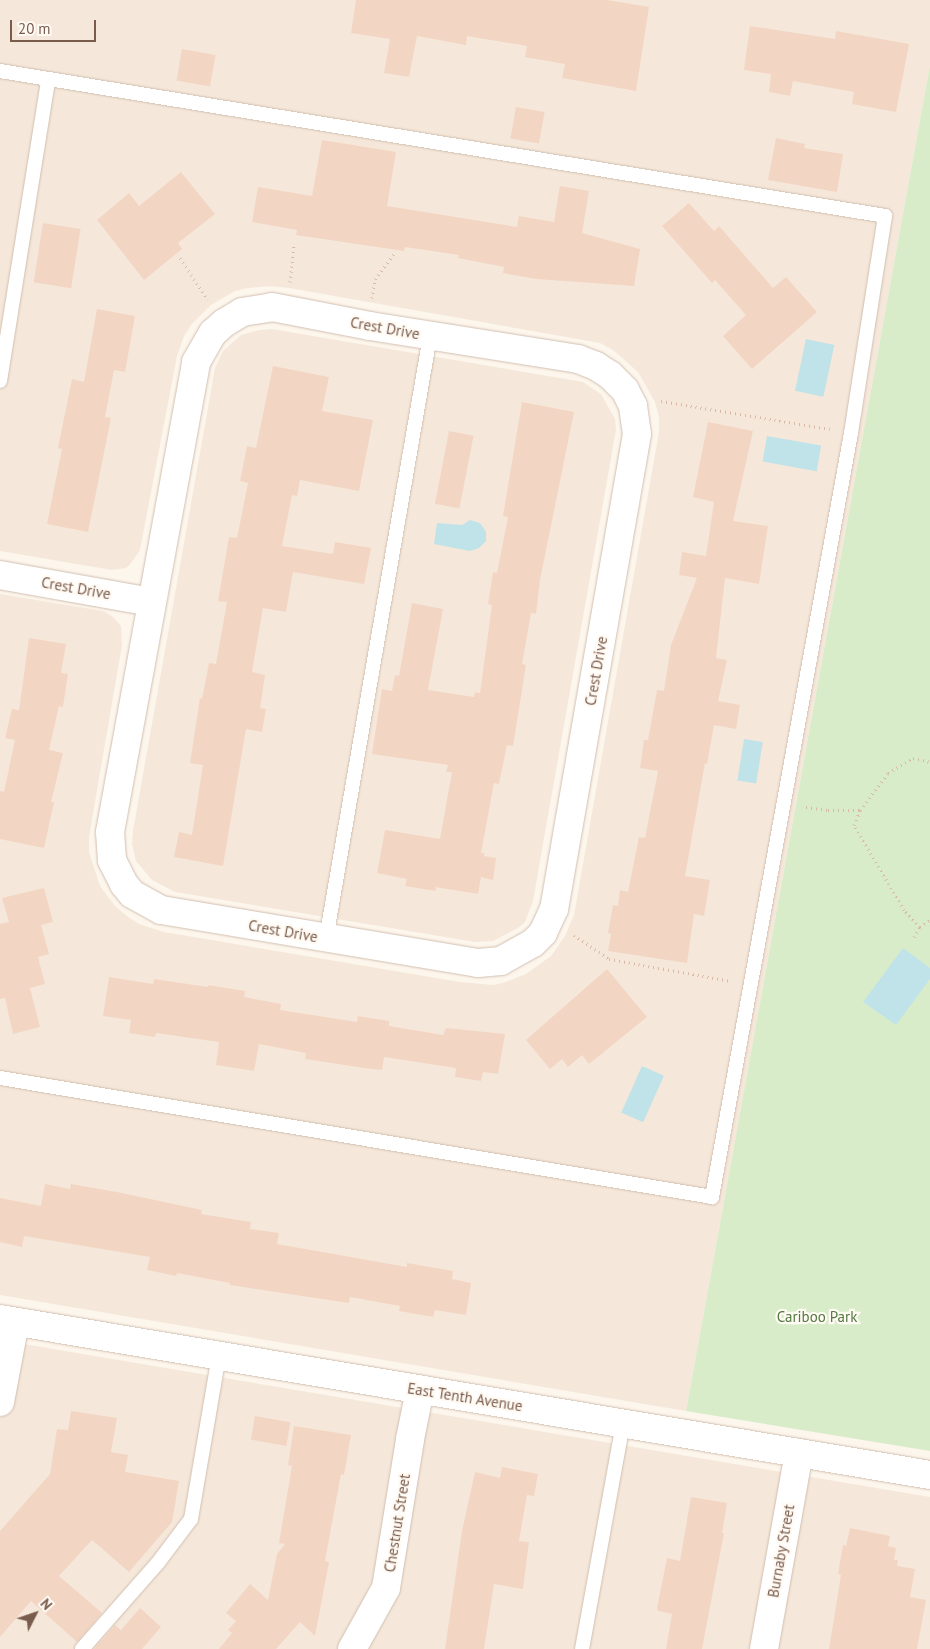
<!DOCTYPE html>
<style>
body{margin:0}
#map{position:relative;width:930px;height:1649px;overflow:hidden;background:#fdf6ec;font-family:"PT Sans",sans-serif}
div>[style]{position:absolute}
.residential>*{inset:0;background:#f5e8da}
.green>*{inset:0;background:#d8ecc9}
.water>*{inset:0;background:#bfe3e8;transform-origin:0 0}
.building>*{inset:0;background:#f3d5c3;transform-origin:0 0}
.path>*{height:3px;margin-top:-1.5px;transform-origin:0;background:repeating-linear-gradient(90deg,#d9b8a5 0 1px,transparent 0 5px)}
.roads{filter:drop-shadow(0 0 1px #d1beb0) drop-shadow(0 0 1px #d1beb0)}
.lane>*{height:14px;margin:-7px;padding:0 7px;transform-origin:7px;border-radius:7px;background:#fff}
.street>*{height:28px;margin:-14px;padding:0 14px;transform-origin:14px;border-radius:14px;background:#fff}
.secondary>*{height:28px;margin:-14px;padding:0 14px;transform-origin:14px;border-radius:14px;background:#fff}
span{translate:-50% -50%;white-space:nowrap;text-align:center;line-height:1.15;-webkit-text-stroke:4.5px #fffaf3;paint-order:stroke}
.street-label{font-size:15px;color:#7a5c4d}
.park-label{font-size:15px;color:#537a41}
.north{position:absolute;left:10px;top:1589px;width:50px;height:50px;-webkit-text-stroke:4px #fffaf3;paint-order:stroke;rotate:49deg;font-size:14px;font-weight:700;line-height:20px;text-align:center;color:#7a5c4d}
.north::after{content:'';display:block;margin:auto;width:18px;height:22px;background:#7a5c4d;clip-path:polygon(50% 0,100% 100%,50% 72%,0 100%)}
.scale{position:absolute;left:10px;top:20px;width:86px;height:22px;box-sizing:border-box;border:2px solid #7a5c4d;border-top:0;padding-left:6px;font-size:15px;line-height:18px;white-space:nowrap;color:#7a5c4d;-webkit-text-stroke:4px #fffaf3;paint-order:stroke}
</style>
<div id="map">
<div class="residential">
<div style="clip-path:polygon(0 0,930px 0,930px 65px,686px 1411px,0 1295px,0 594px,103px 611px,112px 616px,121px 626px,122px 645px,89px 837px,89px 852px,100px 886px,115px 906px,128px 917px,139px 924px,164px 932px,460px 982px,493px 985px,503px 983px,526px 974px,551px 956px,565px 936px,574px 915px,659px 432px,659px 417px,655px 402px,638px 372px,613px 350px,600px 343px,289px 288px,270px 286px,248px 288px,235px 291px,211px 305px,191px 325px,184px 336px,177px 356px,140px 550px,131px 563px,126px 568px,112px 570px,0 551px)"></div>
<div style="clip-path:polygon(272px 329px,583px 382px,601px 394px,615px 419px,616px 430px,533px 901px,525px 922px,518px 928px,493px 941px,475px 942px,175px 892px,152px 880px,136px 861px,132px 844px,133px 831px,215px 368px,223px 351px,241px 335px,260px 330px)"></div>
<div style="clip-path:polygon(0 1340px,930px 1497px,930px 1649px,0 1649px)"></div>
</div>
<div class="green">
<div style="clip-path:polygon(930px 65px,930px 1451px,686px 1411px)"></div>
</div>
<div class="water">
<div style="left:806px;top:339px;width:29px;height:53px;rotate:12deg"></div>
<div style="left:767px;top:436px;width:55px;height:26px;rotate:10deg"></div>
<div style="clip-path:polygon(470px 520px,480px 523px,486px 532px,486px 541px,479px 548px,470px 551px,434px 544px,437px 523px,462px 525px)"></div>
<div style="left:744px;top:739px;width:19px;height:42px;rotate:9deg"></div>
<div style="clip-path:polygon(903px 948px,930px 968px,930px 979px,896px 1025px,863px 1002px)"></div>
<div style="left:642px;top:1066px;width:24px;height:51px;rotate:24deg"></div>
</div>
<div class="building">
<div style="clip-path:polygon(356px 0,607px 0,649px 7px,636px 91px,562px 78px,565px 64px,525px 57px,527px 46px,467px 36px,466px 45px,417px 36px,409px 77px,384px 73px,390px 39px,351px 33px)"></div>
<div style="clip-path:polygon(750px 26px,835px 39px,836px 31px,909px 44px,896px 112px,852px 104px,854px 92px,793px 81px,790px 96px,769px 92px,771px 74px,744px 70px)"></div>
<div style="left:182px;top:49px;width:34px;height:32px;rotate:10deg"></div>
<div style="left:516px;top:107px;width:29px;height:32px;rotate:10deg"></div>
<div style="clip-path:polygon(776px 138px,805px 144px,804px 148px,843px 154px,837px 192px,768px 180px)"></div>
<div style="clip-path:polygon(322px 140px,396px 152px,387px 206px,517px 227px,519px 216px,554px 222px,560px 186px,589px 191px,582px 233px,640px 249px,634px 286px,536px 279px,503px 273px,504px 267px,458px 258px,459px 255px,405px 247px,404px 251px,296px 235px,297px 230px,252px 222px,258px 187px,312px 196px)"></div>
<div style="clip-path:polygon(181px 172px,215px 214px,178px 243px,182px 249px,144px 280px,97px 220px,129px 193px,139px 206px)"></div>
<div style="clip-path:polygon(689px 203px,714px 231px,719px 226px,773px 288px,786px 277px,817px 312px,752px 369px,723px 336px,746px 315px,715px 280px,712px 283px,662px 226px)"></div>
<div style="left:43px;top:223px;width:38px;height:60px;rotate:9deg"></div>
<div style="clip-path:polygon(97px 309px,135px 316px,125px 372px,114px 370px,105px 417px,111px 418px,88px 532px,47px 524px,62px 449px,58px 448px,72px 379px,84px 382px)"></div>
<div style="clip-path:polygon(273px 366px,329px 377px,322px 411px,373px 420px,359px 491px,300px 480px,297px 496px,292px 495px,282px 546px,333px 554px,335px 542px,371px 548px,364px 584px,293px 572px,286px 612px,263px 608px,252px 672px,265px 675px,260px 708px,266px 709px,262px 732px,246px 729px,223px 866px,174px 857px,179px 832px,192px 835px,203px 765px,190px 763px,200px 698px,202px 699px,209px 663px,216px 664px,227px 602px,218px 601px,229px 537px,237px 538px,248px 483px,240px 481px,247px 446px,256px 448px)"></div>
<div style="clip-path:polygon(522px 402px,574px 412px,540px 580px,536px 614px,531px 613px,522px 664px,526px 665px,513px 746px,507px 745px,499px 784px,494px 783px,481px 853px,484px 853px,484px 856px,496px 858px,493px 880px,481px 877px,478px 894px,435px 887px,436px 891px,405px 886px,407px 879px,377px 873px,385px 830px,440px 839px,452px 772px,446px 772px,448px 765px,372px 754px,382px 689px,392px 691px,395px 675px,399px 676px,412px 603px,443px 609px,428px 690px,474px 697px,475px 692px,480px 693px,492px 605px,488px 604px,493px 572px,497px 573px,508px 517px,503px 516px)"></div>
<div style="clip-path:polygon(708px 422px,753px 431px,733px 521px,768px 526px,759px 584px,725px 578px,716px 658px,727px 660px,718px 701px,740px 705px,736px 729px,714px 725px,707px 764px,705px 763px,685px 876px,710px 880px,704px 916px,694px 914px,687px 963px,608px 951px,611px 934px,608px 933px,613px 905px,618px 906px,620px 890px,628px 892px,639px 837px,645px 838px,658px 771px,640px 768px,644px 740px,648px 740px,657px 690px,664px 691px,671px 645px,697px 578px,679px 575px,682px 552px,706px 556px,714px 502px,693px 497px)"></div>
<div style="left:449px;top:431px;width:25px;height:74px;rotate:11deg"></div>
<div style="clip-path:polygon(29px 638px,66px 644px,61px 673px,68px 674px,63px 707px,59px 706px,49px 750px,63px 753px,51px 802px,54px 802px,44px 848px,0 839px,0 791px,4px 792px,15px 740px,5px 738px,12px 709px,19px 710px)"></div>
<div style="clip-path:polygon(44px 888px,53px 922px,41px 925px,49px 954px,38px 957px,45px 984px,30px 988px,40px 1027px,13px 1034px,5px 998px,0 999px,0 924px,9px 922px,2px 898px)"></div>
<div style="clip-path:polygon(607px 969px,647px 1017px,589px 1064px,582px 1055px,568px 1067px,562px 1059px,550px 1069px,526px 1040px)"></div>
<div style="clip-path:polygon(109px 977px,153px 984px,154px 979px,208px 987px,208px 985px,245px 991px,244px 997px,281px 1004px,280px 1010px,357px 1022px,358px 1016px,389px 1021px,389px 1026px,443px 1035px,446px 1028px,505px 1034px,498px 1074px,483px 1072px,481px 1081px,455px 1077px,456px 1068px,384px 1057px,382px 1070px,364px 1068px,305px 1059px,306px 1053px,259px 1044px,254px 1071px,216px 1065px,219px 1042px,156px 1033px,155px 1037px,129px 1033px,131px 1020px,103px 1016px)"></div>
<div style="clip-path:polygon(45px 1184px,70px 1189px,71px 1184px,117px 1192px,202px 1210px,201px 1214px,251px 1222px,250px 1229px,279px 1233px,277px 1244px,407px 1267px,407px 1263px,453px 1271px,452px 1279px,471px 1283px,466px 1315px,435px 1310px,433px 1317px,399px 1311px,400px 1306px,350px 1297px,349px 1303px,230px 1285px,230px 1283px,177px 1273px,176px 1276px,147px 1270px,150px 1257px,24px 1236px,22px 1247px,0 1242px,0 1198px,41px 1206px)"></div>
<div style="clip-path:polygon(71px 1411px,117px 1418px,111px 1452px,128px 1455px,125px 1472px,179px 1481px,172px 1522px,129px 1572px,92px 1540px,59px 1576px,102px 1613px,77px 1642px,31px 1601px,0 1637px,0 1531px,50px 1474px,57px 1429px,68px 1430px)"></div>
<div style="left:255px;top:1416px;width:36px;height:24px;rotate:10deg"></div>
<div style="clip-path:polygon(294px 1426px,351px 1435px,344px 1475px,341px 1474px,325px 1561px,329px 1562px,315px 1636px,300px 1622px,276px 1649px,219px 1649px,232px 1633px,228px 1630px,236px 1621px,226px 1613px,250px 1584px,268px 1600px,277px 1554px,285px 1544px,279px 1543px,292px 1466px,288px 1465px)"></div>
<div style="clip-path:polygon(502px 1467px,538px 1474px,534px 1496px,527px 1495px,519px 1541px,529px 1542px,523px 1589px,494px 1584px,484px 1649px,445px 1649px,462px 1531px,475px 1472px,500px 1478px)"></div>
<div style="clip-path:polygon(691px 1497px,727px 1503px,722px 1533px,724px 1533px,702px 1649px,666px 1649px,672px 1614px,658px 1611px,657px 1608px,667px 1558px,680px 1561px)"></div>
<div style="clip-path:polygon(850px 1528px,890px 1536px,888px 1546px,896px 1548px,894px 1560px,898px 1560px,897px 1566px,915px 1569px,910px 1597px,926px 1600px,917px 1649px,829px 1649px,841px 1575px,838px 1574px,843px 1545px,846px 1546px)"></div>
<div style="clip-path:polygon(140px 1608px,161px 1627px,142px 1649px,94px 1649px,115px 1625px,121px 1630px)"></div>
</div>
<div class="path">
<div style="left:180px;top:258px;width:50px;rotate:56.3deg"></div>
<div style="left:290px;top:282px;width:39px;rotate:-84deg"></div>
<div style="left:372px;top:298px;width:19px;rotate:-81deg"></div>
<div style="left:375px;top:279px;width:31px;rotate:-53deg"></div>
<div style="left:661px;top:401px;width:171px;rotate:9.4deg"></div>
<div style="left:806px;top:807px;width:22px;rotate:8deg"></div>
<div style="left:828px;top:810px;width:32px"></div>
<div style="left:920px;top:927px;width:23px;rotate:-133deg"></div>
<div style="left:904px;top:910px;width:99px;rotate:-120.5deg"></div>
<div style="left:854px;top:825px;width:16px;rotate:-68deg"></div>
<div style="left:860px;top:810px;width:46px;rotate:-52.9deg"></div>
<div style="left:888px;top:773px;width:29px;rotate:-31deg"></div>
<div style="left:913px;top:758px;width:17px;rotate:13deg"></div>
<div style="left:574px;top:935px;width:42px;rotate:34.4deg"></div>
<div style="left:609px;top:959px;width:124px;rotate:10.2deg"></div>
<div style="left:914px;top:937px;width:12px;rotate:-59deg"></div>
<div style="left:920px;top:927px;width:12px;rotate:-35deg"></div>
</div>
<div class="roads">
<div class="lane">
<div style="left:0;top:71px;width:897px;rotate:9.3deg"></div>
<div style="left:885px;top:216px;width:220px;rotate:98.9deg"></div>
<div style="left:851px;top:433px;width:777px;rotate:100.31deg"></div>
<div style="left:712px;top:1197px;width:722px;rotate:-170.51deg"></div>
<div style="left:0;top:381px;width:304px;rotate:-80.9deg"></div>
<div style="left:326px;top:939px;width:612px;rotate:-80.21deg"></div>
<div style="left:82px;top:1649px;width:113px;rotate:-48.6deg"></div>
<div style="left:157px;top:1564px;width:56px;rotate:-52.9deg"></div>
<div style="left:191px;top:1519px;width:165px;rotate:-80.3deg"></div>
<div style="left:582px;top:1649px;width:230px;rotate:-79.7deg"></div>
</div>
<div class="street">
<div style="left:272px;top:307px;width:100px;rotate:11deg"></div>
<div style="left:370px;top:326px;width:211px;rotate:9deg"></div>
<div style="left:578px;top:359px;width:19px;rotate:21deg"></div>
<div style="left:596px;top:366px;width:17px;rotate:33deg"></div>
<div style="left:610px;top:375px;width:21px;rotate:45deg"></div>
<div style="left:625px;top:390px;width:18px;rotate:63deg"></div>
<div style="left:633px;top:406px;width:28px;rotate:82deg"></div>
<div style="left:637px;top:434px;width:482px;rotate:99.9deg"></div>
<div style="left:554px;top:909px;width:26px;rotate:115deg"></div>
<div style="left:543px;top:933px;width:14px;rotate:135deg"></div>
<div style="left:533px;top:943px;width:37px;rotate:151deg"></div>
<div style="left:501px;top:961px;width:23px;rotate:175deg"></div>
<div style="left:478px;top:963px;width:321px;rotate:-170.5deg"></div>
<div style="left:161px;top:910px;width:33px;rotate:-151deg"></div>
<div style="left:132px;top:894px;width:13px;rotate:-129deg"></div>
<div style="left:124px;top:884px;width:27px;rotate:-117deg"></div>
<div style="left:112px;top:860px;width:28px;rotate:-94deg"></div>
<div style="left:110px;top:832px;width:478px;rotate:-79.6deg"></div>
<div style="left:196px;top:362px;width:34px;rotate:-60deg"></div>
<div style="left:213px;top:333px;width:15px;rotate:-42deg"></div>
<div style="left:224px;top:323px;width:21px;rotate:-31deg"></div>
<div style="left:242px;top:312px;width:30px;rotate:-9deg"></div>
<div style="left:0;top:575px;width:154px;rotate:10.1deg"></div>
<div style="left:0;top:1402px;width:81px;rotate:-79.4deg"></div>
<div style="left:352px;top:1649px;width:70px;rotate:-60.9deg"></div>
<div style="left:386px;top:1588px;width:151px;rotate:-80.8deg"></div>
<div style="left:410px;top:1439px;width:50px;rotate:-78.5deg"></div>
<div style="left:764px;top:1649px;width:199px;rotate:-79.9deg"></div>
</div>
<div class="secondary">
<div style="left:0;top:1319px;width:943px;rotate:9.52deg"></div>
</div>
</div>
<div class="street-label">
<span style="left:385px;top:328px;rotate:10deg">Crest Drive</span>
<span style="left:76px;top:588px;rotate:10deg">Crest Drive</span>
<span style="left:596px;top:671px;rotate:-80deg">Crest Drive</span>
<span style="left:283px;top:931px;rotate:10deg">Crest Drive</span>
<span style="left:465px;top:1397px;rotate:9deg">East Tenth Avenue</span>
<span style="left:397px;top:1523px;rotate:-81deg">Chestnut Street</span>
<span style="left:781px;top:1551px;rotate:-80deg">Burnaby Street</span>
</div>
<div class="park-label">
<span style="left:817px;top:1317px">Cariboo Park</span>
</div>
<div class="north">N</div>
<div class="scale">20 m</div>
</div>
